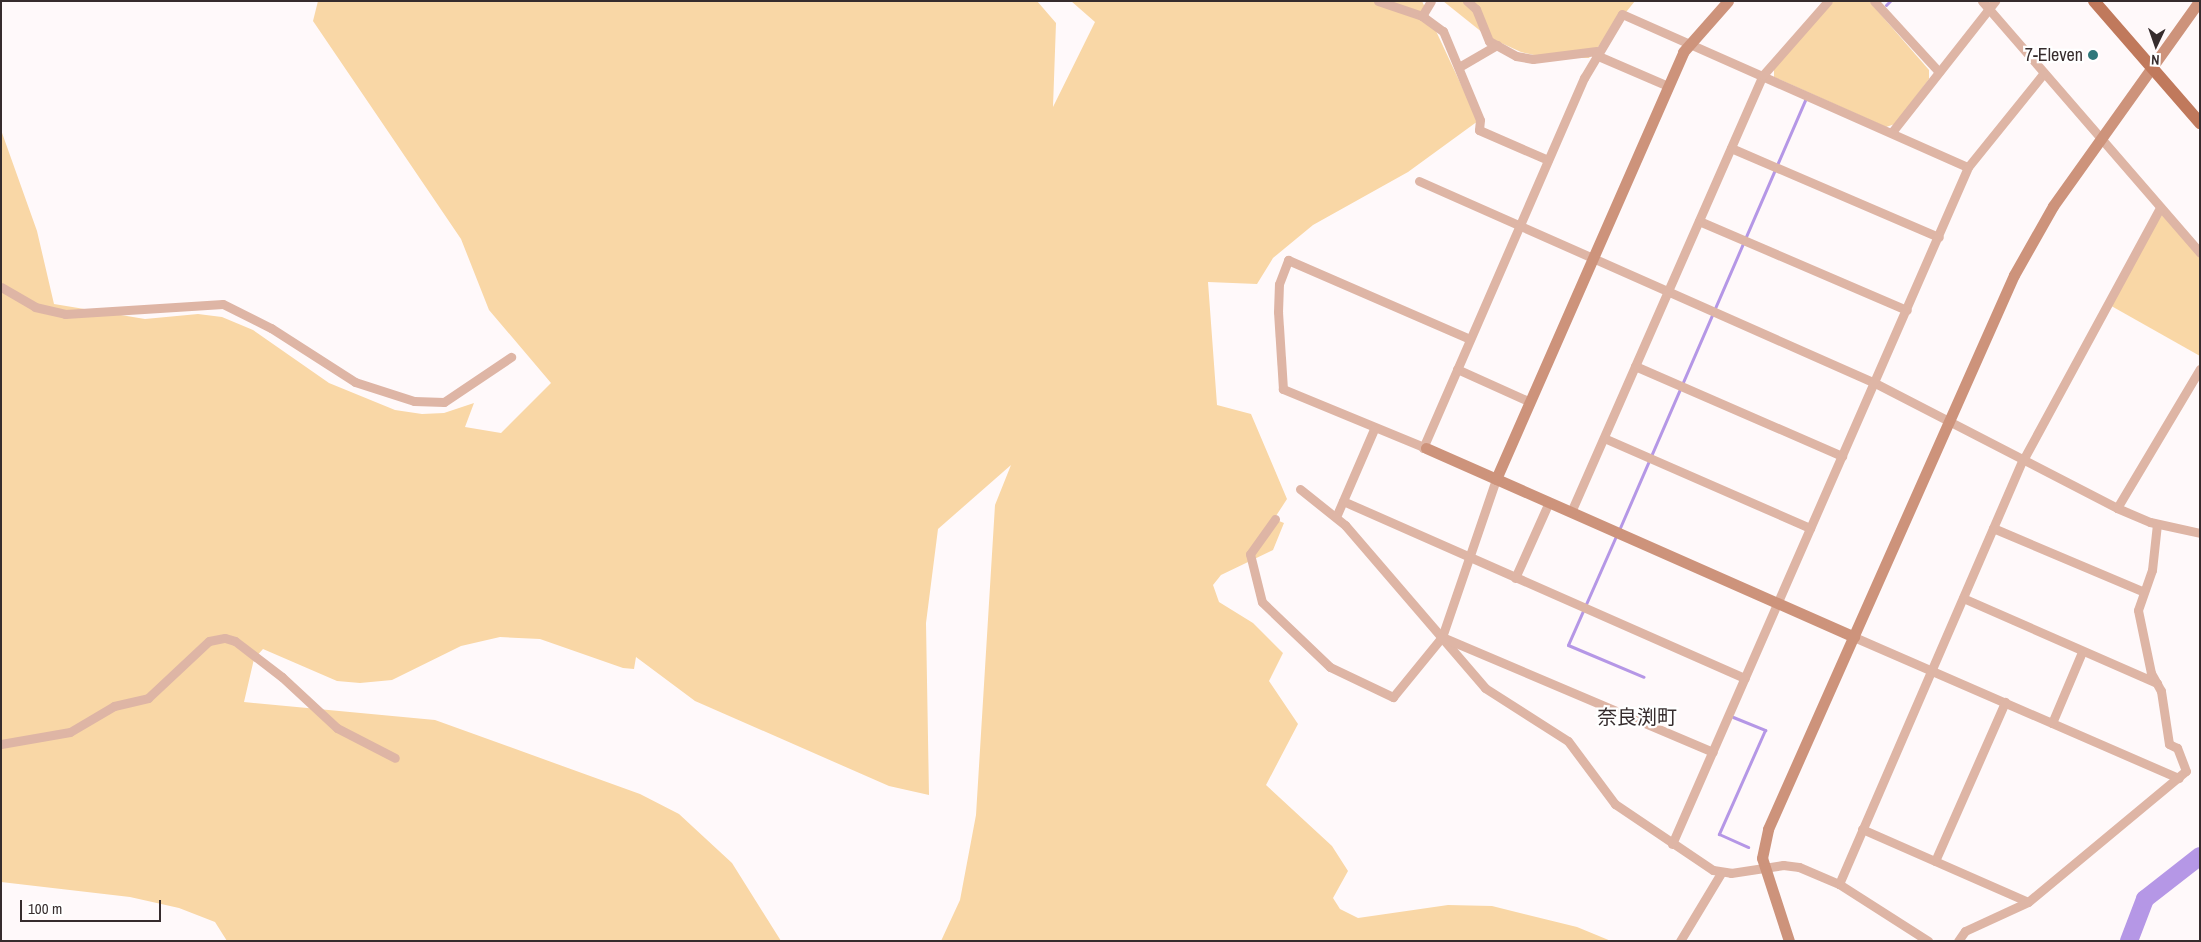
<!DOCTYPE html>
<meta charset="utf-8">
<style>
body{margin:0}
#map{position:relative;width:2201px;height:942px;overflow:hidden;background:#fff9fa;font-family:"Archivo Narrow","Noto Sans JP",sans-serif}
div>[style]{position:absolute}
.green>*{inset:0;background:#f9d7a6}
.stream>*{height:3px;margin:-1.5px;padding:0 1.5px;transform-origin:1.5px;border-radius:1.5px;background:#b597e6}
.river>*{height:18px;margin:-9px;padding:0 9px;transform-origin:9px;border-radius:9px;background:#b597e6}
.street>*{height:9px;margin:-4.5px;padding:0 4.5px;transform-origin:4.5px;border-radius:4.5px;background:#deb5a5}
.secondary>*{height:11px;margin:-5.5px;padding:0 5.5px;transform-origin:5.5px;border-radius:5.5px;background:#cd937b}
.primary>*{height:12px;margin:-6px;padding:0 6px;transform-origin:6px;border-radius:6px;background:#c0795c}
.dots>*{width:14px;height:14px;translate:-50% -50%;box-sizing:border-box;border:2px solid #fff;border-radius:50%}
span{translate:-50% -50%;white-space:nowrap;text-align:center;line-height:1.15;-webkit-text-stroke:4.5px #fff;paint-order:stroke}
.poi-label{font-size:18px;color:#362c2d}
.right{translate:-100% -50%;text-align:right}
.quarter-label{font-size:20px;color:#362c2d}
.frame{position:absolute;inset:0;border:2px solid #362c2d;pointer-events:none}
.north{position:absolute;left:2131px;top:20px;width:50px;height:50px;-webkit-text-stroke:4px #fff;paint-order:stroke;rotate:183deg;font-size:14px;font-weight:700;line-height:20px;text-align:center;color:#362c2d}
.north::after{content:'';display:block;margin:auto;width:18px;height:22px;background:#362c2d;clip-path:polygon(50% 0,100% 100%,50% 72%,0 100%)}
.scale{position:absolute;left:20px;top:900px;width:141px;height:22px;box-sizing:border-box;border:2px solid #362c2d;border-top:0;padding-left:6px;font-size:15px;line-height:18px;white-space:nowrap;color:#362c2d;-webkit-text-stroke:4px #fff;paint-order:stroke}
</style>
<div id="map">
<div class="green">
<div style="clip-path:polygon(318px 1px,1037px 1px,1056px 23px,1053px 107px,1095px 22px,1071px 1px,1422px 1px,1478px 121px,1408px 172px,1313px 225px,1273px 258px,1257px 284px,1208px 282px,1217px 405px,1251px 414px,1287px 499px,1274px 519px,1284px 523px,1273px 550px,1221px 575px,1213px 585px,1219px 602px,1253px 623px,1283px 653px,1269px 681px,1298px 724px,1266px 785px,1332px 846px,1348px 871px,1333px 898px,1340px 909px,1358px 918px,1448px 905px,1492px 906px,1577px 927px,1611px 941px,941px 941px,960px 900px,976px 815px,995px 505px,1011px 465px,938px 529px,926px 623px,929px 795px,889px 786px,695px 701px,636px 657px,634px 669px,623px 668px,540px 639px,500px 637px,461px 646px,392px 680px,360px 683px,337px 681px,263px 649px,254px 659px,244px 702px,435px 720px,640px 794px,679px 814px,732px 863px,781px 941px,227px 941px,215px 922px,179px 908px,130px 897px,1px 882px,1px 130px,37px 231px,54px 304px,145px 319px,198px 314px,222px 317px,253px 330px,329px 383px,395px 410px,422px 414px,444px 413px,474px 403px,465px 427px,501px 433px,551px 383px,489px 310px,461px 239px,313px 21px)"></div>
<div style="clip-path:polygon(1443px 1px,1635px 1px,1589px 58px,1547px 58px,1521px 52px,1488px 37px)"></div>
<div style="clip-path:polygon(1833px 1px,1869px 1px,1929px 70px,1929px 79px,1895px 124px,1886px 127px,1774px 77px,1774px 68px)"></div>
<div style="clip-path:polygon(2160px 208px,2200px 253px,2200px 356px,2106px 303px)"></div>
</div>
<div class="stream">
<div style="left:1886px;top:5px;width:6px;rotate:-45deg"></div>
<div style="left:1619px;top:530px;width:469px;rotate:-66.6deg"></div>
<div style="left:1616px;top:536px;width:119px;rotate:113.8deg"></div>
<div style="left:1568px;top:645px;width:82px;rotate:22.8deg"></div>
<div style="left:1733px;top:717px;width:35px;rotate:22deg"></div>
<div style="left:1765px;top:730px;width:114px;rotate:113.9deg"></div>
<div style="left:1719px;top:834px;width:32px;rotate:24deg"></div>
</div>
<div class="river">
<div style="left:2129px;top:941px;width:45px;rotate:-69.1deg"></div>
<div style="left:2145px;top:899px;width:70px;rotate:-38deg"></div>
</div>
<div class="street">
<div style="left:1378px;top:1px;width:46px;rotate:18.8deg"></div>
<div style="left:1422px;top:16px;width:26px;rotate:36deg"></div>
<div style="left:1443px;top:31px;width:96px;rotate:67.4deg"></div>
<div style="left:1480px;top:120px;width:10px;rotate:96deg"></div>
<div style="left:1479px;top:130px;width:75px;rotate:23.5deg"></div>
<div style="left:1467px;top:1px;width:12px;rotate:42deg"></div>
<div style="left:1476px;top:9px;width:35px;rotate:68deg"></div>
<div style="left:1489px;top:41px;width:31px;rotate:29deg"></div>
<div style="left:1516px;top:56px;width:17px;rotate:10deg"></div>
<div style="left:1533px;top:59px;width:64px;rotate:-7.1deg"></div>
<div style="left:1874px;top:1px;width:96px;rotate:47.5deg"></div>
<div style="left:1982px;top:1px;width:333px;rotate:49.1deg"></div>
<div style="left:1422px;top:16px;width:17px;rotate:-59deg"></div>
<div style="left:1596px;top:55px;width:78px;rotate:23.3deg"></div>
<div style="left:1459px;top:67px;width:44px;rotate:-30.1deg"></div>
<div style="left:1892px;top:132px;width:167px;rotate:-51.8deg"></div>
<div style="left:1731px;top:148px;width:226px;rotate:23.2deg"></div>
<div style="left:1419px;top:181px;width:499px;rotate:23.9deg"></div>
<div style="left:1875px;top:383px;width:272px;rotate:27.3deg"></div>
<div style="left:2117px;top:508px;width:36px;rotate:23deg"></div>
<div style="left:2150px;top:522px;width:51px;rotate:12.4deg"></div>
<div style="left:1699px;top:221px;width:226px;rotate:23.2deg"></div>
<div style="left:1px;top:287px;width:39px;rotate:30deg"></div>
<div style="left:35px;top:307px;width:31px;rotate:13deg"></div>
<div style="left:65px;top:314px;width:158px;rotate:-3.6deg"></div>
<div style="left:223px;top:304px;width:54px;rotate:26.6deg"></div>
<div style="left:271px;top:328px;width:100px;rotate:32.7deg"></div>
<div style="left:355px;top:382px;width:62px;rotate:17.9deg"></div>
<div style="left:414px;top:401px;width:30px;rotate:2deg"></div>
<div style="left:444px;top:402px;width:81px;rotate:-33.9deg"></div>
<div style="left:1635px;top:366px;width:226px;rotate:23.5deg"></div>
<div style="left:1457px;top:369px;width:80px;rotate:24.3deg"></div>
<div style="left:1604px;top:438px;width:225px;rotate:23.6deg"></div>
<div style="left:1423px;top:448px;width:404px;rotate:-66.5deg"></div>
<div style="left:1584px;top:78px;width:74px;rotate:-59.3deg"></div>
<div style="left:1622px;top:14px;width:378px;rotate:23.9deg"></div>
<div style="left:1426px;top:448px;width:155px;rotate:-157.6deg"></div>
<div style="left:1283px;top:389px;width:77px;rotate:-93.7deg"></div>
<div style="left:1278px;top:312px;width:28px;rotate:-88deg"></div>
<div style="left:1279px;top:284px;width:26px;rotate:-69deg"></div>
<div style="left:1288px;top:260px;width:198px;rotate:23.5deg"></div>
<div style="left:1300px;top:489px;width:58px;rotate:38.7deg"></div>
<div style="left:1345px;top:525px;width:215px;rotate:49.3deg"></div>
<div style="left:1485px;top:688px;width:98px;rotate:32.6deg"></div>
<div style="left:1568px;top:741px;width:79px;rotate:53.3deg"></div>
<div style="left:1615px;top:804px;width:118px;rotate:34deg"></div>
<div style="left:1713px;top:870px;width:18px;rotate:9deg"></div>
<div style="left:1731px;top:873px;width:53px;rotate:-8.7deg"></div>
<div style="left:1783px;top:865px;width:16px;rotate:7deg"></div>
<div style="left:1799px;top:867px;width:43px;rotate:23deg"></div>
<div style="left:1839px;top:884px;width:106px;rotate:32.6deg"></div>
<div style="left:1343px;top:501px;width:439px;rotate:23.8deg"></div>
<div style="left:2117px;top:508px;width:162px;rotate:-59.2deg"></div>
<div style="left:1571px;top:512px;width:477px;rotate:-66.3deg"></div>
<div style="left:1763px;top:75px;width:98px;rotate:-48.7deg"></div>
<div style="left:1336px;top:517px;width:96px;rotate:-66.6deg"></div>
<div style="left:1275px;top:519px;width:43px;rotate:125.5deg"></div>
<div style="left:1250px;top:554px;width:49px;rotate:76deg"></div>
<div style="left:1262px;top:602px;width:94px;rotate:43.7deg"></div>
<div style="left:1330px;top:667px;width:70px;rotate:25.5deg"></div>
<div style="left:1393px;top:697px;width:77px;rotate:-50.8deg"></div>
<div style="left:1442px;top:637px;width:167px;rotate:-71.1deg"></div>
<div style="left:1993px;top:528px;width:162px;rotate:22.9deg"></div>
<div style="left:1515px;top:578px;width:83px;rotate:-65.9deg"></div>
<div style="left:1963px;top:598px;width:212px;rotate:23.7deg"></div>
<div style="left:1442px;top:637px;width:294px;rotate:23deg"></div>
<div style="left:1854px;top:637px;width:354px;rotate:23.5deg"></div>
<div style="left:2052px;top:723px;width:77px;rotate:-67.1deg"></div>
<div style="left:1px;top:744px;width:70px;rotate:-9.9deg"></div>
<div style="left:70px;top:732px;width:51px;rotate:-30.6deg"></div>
<div style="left:114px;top:706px;width:35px;rotate:-13deg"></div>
<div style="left:148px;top:698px;width:83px;rotate:-43.1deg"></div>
<div style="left:209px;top:641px;width:16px;rotate:-11deg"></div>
<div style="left:225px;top:638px;width:10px;rotate:17deg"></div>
<div style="left:235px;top:641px;width:59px;rotate:37.5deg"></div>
<div style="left:282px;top:677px;width:75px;rotate:42.8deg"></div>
<div style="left:337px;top:728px;width:65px;rotate:27.3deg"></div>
<div style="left:1862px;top:829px;width:181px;rotate:23.7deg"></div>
<div style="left:1672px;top:844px;width:739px;rotate:-66.38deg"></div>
<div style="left:1968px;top:167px;width:119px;rotate:-51.1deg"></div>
<div style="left:1935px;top:861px;width:174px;rotate:-66.2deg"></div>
<div style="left:1839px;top:884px;width:460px;rotate:-66.6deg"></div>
<div style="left:2022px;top:462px;width:289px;rotate:-61.5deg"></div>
<div style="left:1680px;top:941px;width:79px;rotate:-58.9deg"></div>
<div style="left:1958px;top:941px;width:12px;rotate:-55deg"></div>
<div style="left:1965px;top:931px;width:69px;rotate:-24.7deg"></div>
<div style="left:2028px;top:902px;width:205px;rotate:-39.7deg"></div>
<div style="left:2186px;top:771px;width:25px;rotate:-111deg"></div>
<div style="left:2177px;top:748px;width:9px;rotate:-153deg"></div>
<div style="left:2169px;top:744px;width:54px;rotate:-98.6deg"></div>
<div style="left:2161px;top:691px;width:21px;rotate:-119deg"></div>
<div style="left:2151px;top:673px;width:64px;rotate:-101.7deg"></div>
<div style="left:2138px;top:610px;width:42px;rotate:-70.7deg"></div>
<div style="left:2152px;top:570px;width:46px;rotate:-83.8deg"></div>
</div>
<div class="secondary">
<div style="left:1426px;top:448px;width:468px;rotate:23.8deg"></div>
<div style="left:1496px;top:479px;width:466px;rotate:-66.3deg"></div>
<div style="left:1683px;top:52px;width:68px;rotate:-48.6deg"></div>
<div style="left:1789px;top:941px;width:87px;rotate:-108deg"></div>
<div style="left:1762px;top:858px;width:30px;rotate:-78deg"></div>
<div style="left:1768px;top:829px;width:606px;rotate:-66.06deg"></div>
<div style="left:2014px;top:275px;width:79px;rotate:-60.5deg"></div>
<div style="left:2053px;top:206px;width:252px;rotate:-54.5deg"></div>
</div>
<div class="primary">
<div style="left:2094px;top:1px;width:162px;rotate:49deg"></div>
</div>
<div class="dots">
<div style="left:2093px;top:55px;background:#2e787b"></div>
</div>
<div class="poi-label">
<span class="right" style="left:2083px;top:55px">7-Eleven</span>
</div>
<div class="quarter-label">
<span style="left:1637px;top:716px">奈良渕町</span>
</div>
<div class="frame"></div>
<div class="north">N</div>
<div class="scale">100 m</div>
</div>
